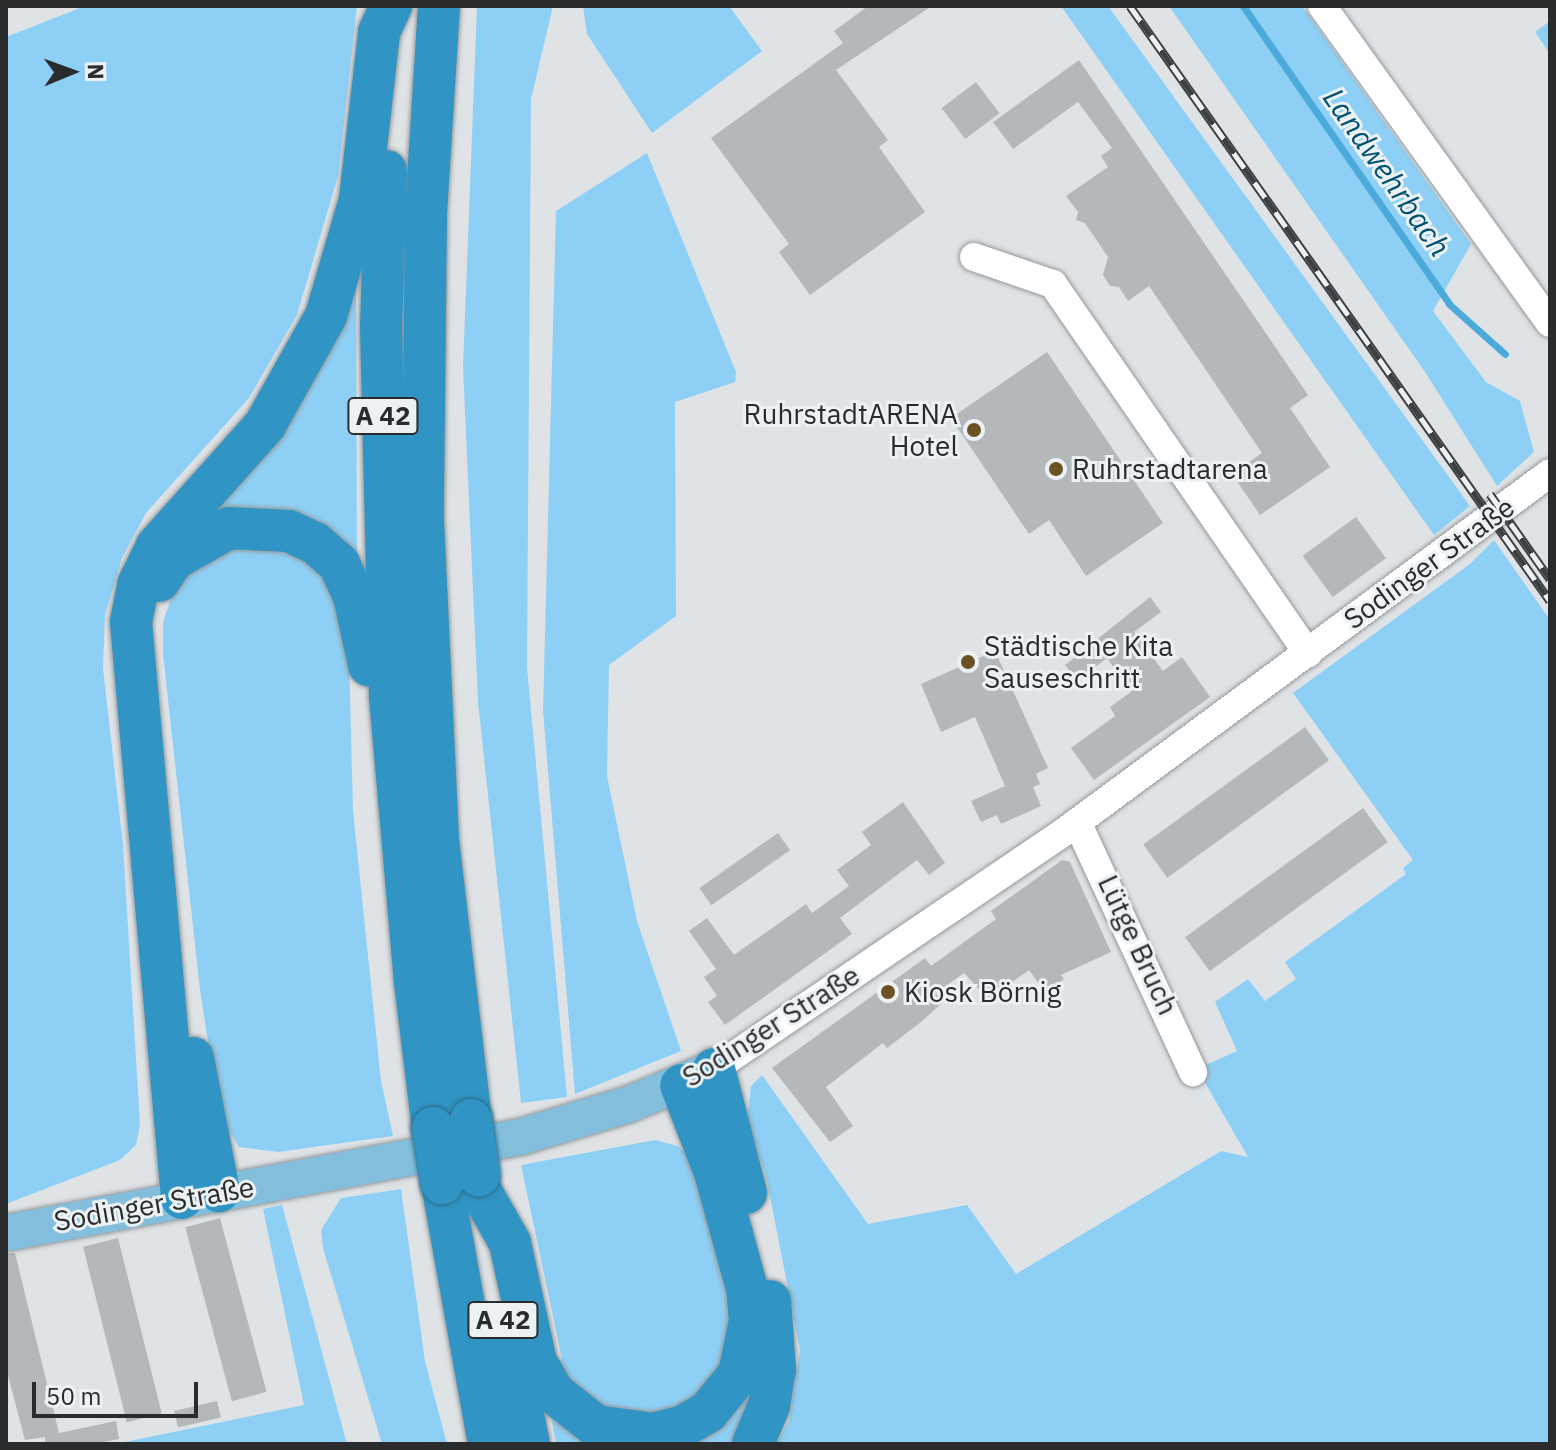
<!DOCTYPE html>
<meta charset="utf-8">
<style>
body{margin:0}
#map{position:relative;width:1556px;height:1450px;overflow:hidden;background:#dfe3e6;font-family:"IBM Plex Sans",sans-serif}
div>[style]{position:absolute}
.green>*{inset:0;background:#8ed0f5}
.stream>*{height:7px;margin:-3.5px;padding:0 3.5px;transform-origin:3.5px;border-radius:3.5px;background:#4baad9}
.building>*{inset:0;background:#b3b8bb;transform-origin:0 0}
.roads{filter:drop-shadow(0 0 2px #95999c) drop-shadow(0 0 2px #95999c)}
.minor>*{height:28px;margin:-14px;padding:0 14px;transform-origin:14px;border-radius:14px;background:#fff}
.major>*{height:36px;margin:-18px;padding:0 18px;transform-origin:18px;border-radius:18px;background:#83bfdc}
.highway>*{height:42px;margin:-21px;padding:0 21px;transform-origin:21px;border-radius:21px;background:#3095c4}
.rail>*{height:9px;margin-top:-4.5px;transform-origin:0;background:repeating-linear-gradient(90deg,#ecf1f3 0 18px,#3d3f40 0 36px);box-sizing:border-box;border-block:2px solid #3d3f40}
.bridges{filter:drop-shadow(0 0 2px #2e708f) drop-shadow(0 0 2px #2e708f)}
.highway-bridge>*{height:42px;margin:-21px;padding:0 21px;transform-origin:21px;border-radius:21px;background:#3095c4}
.dots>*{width:22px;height:22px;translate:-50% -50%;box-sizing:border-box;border:4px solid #ecf1f3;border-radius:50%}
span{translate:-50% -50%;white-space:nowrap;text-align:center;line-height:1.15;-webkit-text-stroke:6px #ecf1f3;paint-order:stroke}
.shield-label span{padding:2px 6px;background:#ecf1f3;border:2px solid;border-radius:6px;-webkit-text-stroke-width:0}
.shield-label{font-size:26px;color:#292b2c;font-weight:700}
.poi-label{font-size:28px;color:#292b2c}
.right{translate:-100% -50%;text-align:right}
.left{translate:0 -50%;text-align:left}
.street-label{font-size:28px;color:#292b2c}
.water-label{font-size:30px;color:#005070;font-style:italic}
.frame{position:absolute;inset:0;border:8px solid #292b2c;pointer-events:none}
.north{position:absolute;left:32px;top:32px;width:80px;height:80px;-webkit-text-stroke:6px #ecf1f3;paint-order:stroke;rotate:89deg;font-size:22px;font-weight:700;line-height:32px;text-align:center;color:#292b2c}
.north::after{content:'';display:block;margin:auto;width:28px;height:36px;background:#292b2c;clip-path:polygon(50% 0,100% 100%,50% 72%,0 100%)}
.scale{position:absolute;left:32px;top:1382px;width:166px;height:36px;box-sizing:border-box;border:4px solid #292b2c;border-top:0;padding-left:10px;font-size:24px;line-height:28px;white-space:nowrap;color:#292b2c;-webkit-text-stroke:6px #ecf1f3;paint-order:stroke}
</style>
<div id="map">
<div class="green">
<div style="clip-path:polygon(85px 6px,357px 6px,338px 176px,297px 315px,249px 398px,146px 513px,122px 558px,105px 615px,103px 668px,123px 845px,140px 1124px,136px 1145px,120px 1160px,6px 1204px,6px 37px)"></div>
<div style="clip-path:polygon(477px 6px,553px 6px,531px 99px,527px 667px,567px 1097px,521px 1103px,478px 702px,463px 367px)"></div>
<div style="clip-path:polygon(583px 6px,729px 6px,762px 51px,652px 133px,587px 34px)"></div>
<div style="clip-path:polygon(1061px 6px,1108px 6px,1470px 506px,1434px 535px)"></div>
<div style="clip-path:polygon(1169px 6px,1302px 6px,1471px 244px,1433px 311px,1486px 382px,1520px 401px,1534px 452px,1497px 486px,1425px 372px)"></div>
<div style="clip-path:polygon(1550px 21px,1550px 54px,1535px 32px)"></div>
<div style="clip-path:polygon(647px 153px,736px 372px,735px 382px,675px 402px,676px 616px,609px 665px,607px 776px,637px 921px,681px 1051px,575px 1094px,543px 711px,556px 211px)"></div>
<div style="clip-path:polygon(356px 259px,357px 577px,341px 558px,184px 527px)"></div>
<div style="clip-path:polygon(1494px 540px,1550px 620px,1550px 1444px,776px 1444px,789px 1421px,800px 1350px,766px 1176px,747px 1121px,751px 1086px,762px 1075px,868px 1224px,967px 1205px,1016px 1274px,1221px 1151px,1248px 1157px,1197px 1069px,1237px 1051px,1215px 1002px,1248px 979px,1265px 1001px,1296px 979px,1285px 962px,1406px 874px,1403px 868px,1413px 860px,1293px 693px,1470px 564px)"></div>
<div style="clip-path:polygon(225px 549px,282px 549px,316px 568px,329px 585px,349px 656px,353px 811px,381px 1081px,393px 1136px,278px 1152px,239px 1147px,231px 1134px,223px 1138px,200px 990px,163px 654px,163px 622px,174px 590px,195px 566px)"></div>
<div style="clip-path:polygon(655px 1140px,678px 1146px,691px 1158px,732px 1320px,723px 1363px,701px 1393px,671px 1410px,625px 1416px,582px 1398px,555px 1362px,562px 1359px,521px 1165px)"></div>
<div style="clip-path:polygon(401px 1189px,425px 1361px,447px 1444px,382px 1444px,323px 1248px,321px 1230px,341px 1198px)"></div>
<div style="clip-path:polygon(282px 1205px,347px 1444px,115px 1444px,304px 1405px,263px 1209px)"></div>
<div style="clip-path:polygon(761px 1297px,745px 1444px,556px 1444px,550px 1411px,681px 1435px)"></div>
</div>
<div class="stream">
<div style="left:1243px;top:6px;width:362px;rotate:55.3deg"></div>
<div style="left:1449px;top:304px;width:75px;rotate:41.8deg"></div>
</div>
<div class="building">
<div style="clip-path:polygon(868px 6px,932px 6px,836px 70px,888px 140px,879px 147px,925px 212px,810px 295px,779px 252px,789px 244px,711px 138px,843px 43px,834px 31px)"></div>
<div style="clip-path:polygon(1079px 60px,1308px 395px,1290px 408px,1330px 467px,1260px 515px,1232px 474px,1262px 453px,1149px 286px,1128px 301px,1119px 287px,1110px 286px,1103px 275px,1108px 257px,1085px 223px,1076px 220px,1078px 212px,1066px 196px,1108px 167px,1101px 156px,1112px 148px,1078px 102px,1013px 149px,993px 122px)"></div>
<div style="left:976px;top:82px;width:39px;height:43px;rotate:53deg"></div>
<div style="clip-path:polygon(1047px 352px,1163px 523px,1086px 576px,1049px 520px,1029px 534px,951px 418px)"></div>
<div style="left:1356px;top:517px;width:51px;height:66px;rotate:54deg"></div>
<div style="clip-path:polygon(1150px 597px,1161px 612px,1134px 632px,1163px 671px,1182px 657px,1210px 697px,1094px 780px,1071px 748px,1115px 716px,1110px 707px,1131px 692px,1107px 658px,1077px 681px,1065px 665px)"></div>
<div style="clip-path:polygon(995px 651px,1048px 768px,1036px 774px,1040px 784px,1033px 787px,1041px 806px,1001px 824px,997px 815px,981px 822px,971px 801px,1005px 786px,975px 717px,941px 732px,921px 684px)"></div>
<div style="left:1305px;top:727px;width:41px;height:200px;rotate:54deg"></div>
<div style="clip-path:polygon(903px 802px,945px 863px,929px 875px,917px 860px,840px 918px,852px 934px,725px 1025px,708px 1002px,717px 996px,704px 977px,716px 969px,689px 931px,707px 918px,734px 955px,806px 904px,812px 913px,849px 886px,837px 870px,871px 845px,862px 832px)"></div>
<div style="left:1363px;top:808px;width:42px;height:220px;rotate:54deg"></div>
<div style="left:778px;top:833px;width:21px;height:96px;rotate:55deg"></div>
<div style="clip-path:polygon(1062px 860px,1070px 862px,1111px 952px,1061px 975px,1064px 979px,1045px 992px,1029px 970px,988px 999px,964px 973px,936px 993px,942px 1003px,921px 1022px,887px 1048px,883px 1043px,826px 1087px,853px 1126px,830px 1142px,772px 1068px,925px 958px,931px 966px,996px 919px,991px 911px)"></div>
<div style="left:220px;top:1218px;width:180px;height:36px;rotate:75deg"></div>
<div style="left:118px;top:1238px;width:181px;height:36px;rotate:76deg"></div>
<div style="clip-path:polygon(6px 1253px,15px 1253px,59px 1433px,116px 1421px,119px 1439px,95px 1444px,45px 1444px,45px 1437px,25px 1440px,6px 1368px)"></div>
<div style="left:217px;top:1401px;width:17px;height:44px;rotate:77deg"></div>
</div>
<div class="roads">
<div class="minor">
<div style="left:1322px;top:6px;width:390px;rotate:54.3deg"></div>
<div style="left:974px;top:257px;width:83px;rotate:18.9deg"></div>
<div style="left:1053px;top:284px;width:449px;rotate:55.4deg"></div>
<div style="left:1077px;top:822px;width:276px;rotate:65.1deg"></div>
<div style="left:714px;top:1069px;width:423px;rotate:-34.1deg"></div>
<div style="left:1064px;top:832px;width:604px;rotate:-36.45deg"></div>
</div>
<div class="major">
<div style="left:6px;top:1233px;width:523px;rotate:-10.58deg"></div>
<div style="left:520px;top:1137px;width:112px;rotate:-16.7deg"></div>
<div style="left:627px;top:1105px;width:83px;rotate:-22.6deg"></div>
</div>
<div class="highway">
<div style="left:439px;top:6px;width:207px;rotate:93.6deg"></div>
<div style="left:426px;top:213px;width:308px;rotate:90.6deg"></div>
<div style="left:423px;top:521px;width:319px;rotate:87.3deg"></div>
<div style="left:438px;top:840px;width:282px;rotate:83.3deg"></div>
<div style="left:386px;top:171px;width:155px;rotate:91.8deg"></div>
<div style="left:381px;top:326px;width:370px;rotate:88.6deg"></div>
<div style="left:390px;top:696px;width:287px;rotate:85deg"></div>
<div style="left:415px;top:982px;width:147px;rotate:83deg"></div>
<div style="left:159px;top:581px;width:27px;rotate:-56deg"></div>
<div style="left:174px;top:559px;width:63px;rotate:-29.4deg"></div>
<div style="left:229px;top:528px;width:60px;rotate:2.9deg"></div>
<div style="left:289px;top:531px;width:29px;rotate:25deg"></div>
<div style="left:315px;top:543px;width:32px;rotate:41deg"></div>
<div style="left:339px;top:564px;width:35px;rotate:65deg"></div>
<div style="left:354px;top:596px;width:71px;rotate:77.7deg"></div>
<div style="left:193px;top:1058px;width:136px;rotate:79deg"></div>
<div style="left:714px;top:1069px;width:128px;rotate:75.5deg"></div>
<div style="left:442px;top:1183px;width:265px;rotate:79.8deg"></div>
<div style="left:483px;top:1195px;width:55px;rotate:60.6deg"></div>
<div style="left:510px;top:1243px;width:122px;rotate:77.7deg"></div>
<div style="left:536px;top:1362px;width:36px;rotate:60deg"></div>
<div style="left:554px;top:1393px;width:53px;rotate:38.2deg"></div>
<div style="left:596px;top:1426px;width:58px;rotate:8deg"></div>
<div style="left:653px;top:1434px;width:30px;rotate:-14deg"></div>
<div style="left:682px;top:1427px;width:30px;rotate:-30deg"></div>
<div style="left:708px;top:1412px;width:49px;rotate:-50.8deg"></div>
<div style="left:739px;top:1374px;width:54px;rotate:-78.3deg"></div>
<div style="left:750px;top:1321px;width:32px;rotate:-95deg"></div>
<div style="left:747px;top:1289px;width:121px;rotate:-105.3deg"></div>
<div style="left:715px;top:1172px;width:93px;rotate:-111.3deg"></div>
<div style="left:182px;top:1198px;width:578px;rotate:-95.06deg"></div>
<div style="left:131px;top:622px;width:38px;rotate:-79deg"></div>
<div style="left:138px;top:585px;width:43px;rotate:-64deg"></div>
<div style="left:157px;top:546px;width:162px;rotate:-48.2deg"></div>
<div style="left:265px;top:425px;width:125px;rotate:-60.8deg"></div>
<div style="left:326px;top:316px;width:121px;rotate:-73.7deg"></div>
<div style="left:360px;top:200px;width:169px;rotate:-83.5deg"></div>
<div style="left:379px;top:32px;width:29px;rotate:-65deg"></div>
<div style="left:506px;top:1332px;width:114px;rotate:78.4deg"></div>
<div style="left:753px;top:1444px;width:41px;rotate:-67.2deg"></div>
<div style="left:769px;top:1406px;width:36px;rotate:-81deg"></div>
<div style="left:775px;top:1370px;width:69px;rotate:-94.1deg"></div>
</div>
</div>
<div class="rail">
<div style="left:1130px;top:6px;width:728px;rotate:54.78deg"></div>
<div style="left:1490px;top:494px;width:104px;rotate:54.8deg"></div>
</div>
<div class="bridges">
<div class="highway-bridge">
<div style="left:471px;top:1120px;width:56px;rotate:81.7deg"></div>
<div style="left:433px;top:1128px;width:56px;rotate:80.7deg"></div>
</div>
</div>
<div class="dots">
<div style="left:974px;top:430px;background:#6a5222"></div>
<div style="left:1056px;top:469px;background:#6a5222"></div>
<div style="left:968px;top:662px;background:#6a5222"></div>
<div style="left:888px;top:992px;background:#6a5222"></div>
</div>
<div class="shield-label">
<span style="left:383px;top:416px">A 42</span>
<span style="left:503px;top:1320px">A 42</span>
</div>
<div class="poi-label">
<span class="right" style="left:958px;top:430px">RuhrstadtARENA<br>Hotel</span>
<span class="left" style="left:1072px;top:469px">Ruhrstadtarena</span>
<span class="left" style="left:984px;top:662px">Städtische Kita<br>Sauseschritt</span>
<span class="left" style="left:904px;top:992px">Kiosk Börnig</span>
</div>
<div class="street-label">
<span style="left:1429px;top:563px;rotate:-36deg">Sodinger Straße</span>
<span style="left:1138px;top:945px;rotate:65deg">Lütge Bruch</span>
<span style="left:771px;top:1026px;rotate:-32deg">Sodinger Straße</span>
<span style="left:154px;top:1204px;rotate:-10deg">Sodinger Straße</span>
</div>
<div class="water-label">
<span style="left:1387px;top:172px;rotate:55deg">Landwehrbach</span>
</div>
<div class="frame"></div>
<div class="north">N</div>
<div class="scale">50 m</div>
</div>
